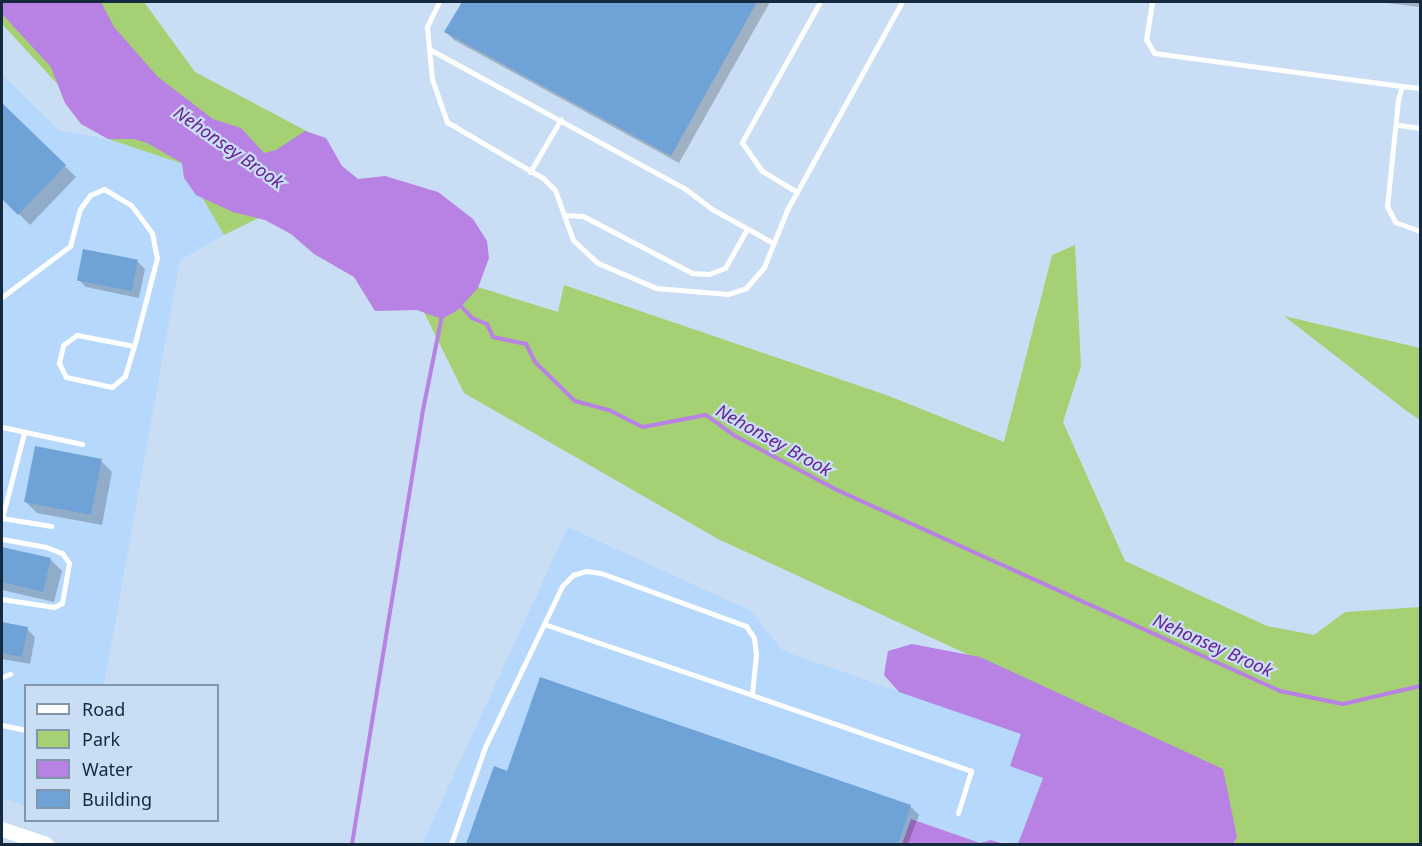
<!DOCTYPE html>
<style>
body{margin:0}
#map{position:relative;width:1422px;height:846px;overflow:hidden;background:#c9def4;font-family:"Noto Sans",sans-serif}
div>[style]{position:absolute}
.built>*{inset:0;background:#b5d8fc}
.green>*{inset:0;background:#a6d074}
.water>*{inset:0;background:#b881e4}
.shadow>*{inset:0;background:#0003}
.stream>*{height:4px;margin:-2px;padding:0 2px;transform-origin:2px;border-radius:2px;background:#b881e4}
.building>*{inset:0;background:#6fa3d7;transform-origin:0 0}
.service>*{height:5px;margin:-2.5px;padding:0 2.5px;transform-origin:2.5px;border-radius:2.5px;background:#fff}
.secondary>*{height:15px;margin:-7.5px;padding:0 7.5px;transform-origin:7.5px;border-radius:7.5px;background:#fff}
span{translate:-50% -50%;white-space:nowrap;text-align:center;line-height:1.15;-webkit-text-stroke:4.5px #c9def4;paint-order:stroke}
.water-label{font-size:18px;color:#692095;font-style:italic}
.frame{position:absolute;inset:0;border:3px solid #14293e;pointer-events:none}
.legend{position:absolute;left:24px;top:684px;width:195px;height:138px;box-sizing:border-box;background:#c9def4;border:2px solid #8196ab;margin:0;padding:8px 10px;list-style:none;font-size:18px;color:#14293e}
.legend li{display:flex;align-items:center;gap:12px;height:30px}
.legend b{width:30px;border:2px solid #8196ab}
</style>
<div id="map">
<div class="built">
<div style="clip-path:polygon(2px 74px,60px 131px,108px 139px,183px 164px,224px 235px,180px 260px,104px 685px,26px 686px,25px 806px,2px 798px)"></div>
<div style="clip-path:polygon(568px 527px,751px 611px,783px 651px,1021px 734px,1043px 778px,1018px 844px,991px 840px,980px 843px,912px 819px,902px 844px,422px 844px)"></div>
</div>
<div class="green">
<div style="clip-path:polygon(2px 2px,144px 2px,195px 72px,329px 143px,285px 205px,224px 235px,183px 164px,108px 139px,2px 24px)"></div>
<div style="clip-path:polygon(1075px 245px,1081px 366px,1063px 422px,1125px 561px,1267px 626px,1314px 635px,1345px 612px,1420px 607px,1420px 844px,1233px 844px,1237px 837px,1066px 700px,718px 539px,464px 393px,414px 292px,465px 283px,558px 312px,564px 285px,889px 396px,1004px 442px,1052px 255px)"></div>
<div style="clip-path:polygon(1284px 316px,1420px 348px,1420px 420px,1408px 412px)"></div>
</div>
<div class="water">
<div style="clip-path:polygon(2px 2px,101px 2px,114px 27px,158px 77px,213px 119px,241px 128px,264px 153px,276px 150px,305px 131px,326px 138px,342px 166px,358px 179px,385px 176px,438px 192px,473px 219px,487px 241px,489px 258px,478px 288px,458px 310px,442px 319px,417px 310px,375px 311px,354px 277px,314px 254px,291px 234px,265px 220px,233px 212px,196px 195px,184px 178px,182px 163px,147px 143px,134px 139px,108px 139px,81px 124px,65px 103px,51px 67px,2px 14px)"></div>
<div style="clip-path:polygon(912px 644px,980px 657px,1223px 769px,1237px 837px,1233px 844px,1018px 844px,1043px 778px,1010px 766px,1021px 734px,899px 692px,884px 675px,888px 651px)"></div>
<div style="clip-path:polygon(911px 819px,980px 843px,991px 840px,1004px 844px,902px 844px)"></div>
</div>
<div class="shadow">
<div style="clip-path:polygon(463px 2px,770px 2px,679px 163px,454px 40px,446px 32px)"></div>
<div style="clip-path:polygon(1378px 2px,1420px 2px,1420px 7px)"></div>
<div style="clip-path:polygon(2px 105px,76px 177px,30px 225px,2px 197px)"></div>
<div style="clip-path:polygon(137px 261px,145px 269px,139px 298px,86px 287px,78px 279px)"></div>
<div style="clip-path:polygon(101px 461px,112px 472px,102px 525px,37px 513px,26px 502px)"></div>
<div style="clip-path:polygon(2px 548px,51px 560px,62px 571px,54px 602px,2px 590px)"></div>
<div style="clip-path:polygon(2px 624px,27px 629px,35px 637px,30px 664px,2px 659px)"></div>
<div style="clip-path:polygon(540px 679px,911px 807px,919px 815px,908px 844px,468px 844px,495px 768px,508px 773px)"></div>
</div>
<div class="stream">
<div style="left:459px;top:304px;width:19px;rotate:47deg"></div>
<div style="left:472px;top:318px;width:16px;rotate:22deg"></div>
<div style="left:487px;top:324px;width:14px;rotate:65deg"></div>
<div style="left:493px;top:337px;width:34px;rotate:12deg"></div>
<div style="left:526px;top:344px;width:20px;rotate:63deg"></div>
<div style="left:535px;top:362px;width:56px;rotate:44.3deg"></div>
<div style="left:575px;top:401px;width:35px;rotate:15deg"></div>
<div style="left:609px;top:410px;width:38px;rotate:27deg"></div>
<div style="left:643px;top:427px;width:64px;rotate:-10.8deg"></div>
<div style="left:706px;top:415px;width:36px;rotate:36deg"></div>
<div style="left:735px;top:436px;width:115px;rotate:27.9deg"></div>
<div style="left:837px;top:490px;width:486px;rotate:24.4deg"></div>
<div style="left:1280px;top:691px;width:64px;rotate:11.7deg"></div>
<div style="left:1343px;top:704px;width:79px;rotate:-13.2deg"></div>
<div style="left:352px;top:844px;width:435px;rotate:-80.7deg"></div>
<div style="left:422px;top:415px;width:101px;rotate:-78.6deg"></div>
</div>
<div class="building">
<div style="clip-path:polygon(462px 2px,757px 2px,671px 156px,444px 32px)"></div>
<div style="clip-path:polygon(2px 103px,66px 165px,18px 215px,2px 199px)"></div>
<div style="left:83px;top:249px;width:56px;height:32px;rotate:11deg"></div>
<div style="left:35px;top:446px;width:68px;height:57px;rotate:11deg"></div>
<div style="clip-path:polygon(2px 547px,51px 558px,43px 592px,2px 582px)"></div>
<div style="clip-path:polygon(2px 622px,28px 627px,22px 657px,2px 653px)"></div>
<div style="clip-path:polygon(540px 677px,911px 805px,898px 844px,466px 844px,494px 766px,507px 771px)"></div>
</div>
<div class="service">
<div style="left:439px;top:2px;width:28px;rotate:116deg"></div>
<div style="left:427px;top:27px;width:52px;rotate:84.5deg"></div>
<div style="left:432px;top:79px;width:46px;rotate:70.8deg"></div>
<div style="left:447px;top:122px;width:111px;rotate:30.3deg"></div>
<div style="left:543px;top:178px;width:17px;rotate:45deg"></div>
<div style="left:555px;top:190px;width:53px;rotate:70.2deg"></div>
<div style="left:573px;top:240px;width:34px;rotate:43deg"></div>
<div style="left:598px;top:263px;width:63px;rotate:23.3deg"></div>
<div style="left:656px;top:288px;width:72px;rotate:4.8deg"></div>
<div style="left:728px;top:294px;width:19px;rotate:-18deg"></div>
<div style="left:746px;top:288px;width:28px;rotate:-49deg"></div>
<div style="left:764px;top:267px;width:61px;rotate:-68deg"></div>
<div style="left:787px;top:210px;width:238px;rotate:-61.1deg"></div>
<div style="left:1152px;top:2px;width:37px;rotate:99deg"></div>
<div style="left:1146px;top:39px;width:16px;rotate:60deg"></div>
<div style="left:1154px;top:53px;width:250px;rotate:7.6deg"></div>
<div style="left:429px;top:49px;width:290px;rotate:28.6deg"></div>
<div style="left:684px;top:188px;width:35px;rotate:37deg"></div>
<div style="left:712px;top:209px;width:70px;rotate:29.1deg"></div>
<div style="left:1420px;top:88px;width:18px;rotate:-174deg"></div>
<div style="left:1402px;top:86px;width:15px;rotate:106deg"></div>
<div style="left:1398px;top:100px;width:107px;rotate:95.9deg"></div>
<div style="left:1387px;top:206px;width:18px;rotate:63deg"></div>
<div style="left:1395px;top:222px;width:27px;rotate:20deg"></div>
<div style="left:1399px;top:125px;width:21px;rotate:8deg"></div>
<div style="left:530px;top:172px;width:61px;rotate:-59.7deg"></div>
<div style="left:797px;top:192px;width:41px;rotate:-149deg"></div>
<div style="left:762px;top:171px;width:35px;rotate:-125deg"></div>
<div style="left:742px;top:142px;width:160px;rotate:-60.9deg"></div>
<div style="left:564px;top:215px;width:19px;rotate:3deg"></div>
<div style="left:583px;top:216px;width:123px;rotate:27.6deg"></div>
<div style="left:692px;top:273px;width:17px;rotate:3deg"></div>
<div style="left:709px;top:274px;width:17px;rotate:-21deg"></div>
<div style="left:725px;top:268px;width:45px;rotate:-60.6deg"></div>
<div style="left:2px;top:297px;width:85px;rotate:-36.9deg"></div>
<div style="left:70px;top:246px;width:38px;rotate:-75deg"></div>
<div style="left:80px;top:209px;width:17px;rotate:-54deg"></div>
<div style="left:90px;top:195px;width:15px;rotate:-23deg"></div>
<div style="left:104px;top:189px;width:31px;rotate:31deg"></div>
<div style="left:131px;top:205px;width:35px;rotate:53deg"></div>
<div style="left:152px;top:233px;width:25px;rotate:79deg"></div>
<div style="left:157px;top:258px;width:91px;rotate:104.6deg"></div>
<div style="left:134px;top:346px;width:31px;rotate:107deg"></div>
<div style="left:125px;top:376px;width:17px;rotate:140deg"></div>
<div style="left:112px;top:387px;width:47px;rotate:-167.7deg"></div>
<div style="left:66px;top:377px;width:16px;rotate:-117deg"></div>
<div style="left:59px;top:363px;width:18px;rotate:-77deg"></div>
<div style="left:63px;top:345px;width:17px;rotate:-36deg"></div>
<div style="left:77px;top:335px;width:58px;rotate:10.9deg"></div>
<div style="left:2px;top:427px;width:82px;rotate:12deg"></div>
<div style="left:2px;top:518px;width:88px;rotate:-75.5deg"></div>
<div style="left:2px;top:518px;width:50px;rotate:9.3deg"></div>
<div style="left:2px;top:539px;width:45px;rotate:10.3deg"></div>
<div style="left:46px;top:547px;width:17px;rotate:21deg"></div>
<div style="left:62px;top:553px;width:12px;rotate:55deg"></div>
<div style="left:69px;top:563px;width:41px;rotate:99.9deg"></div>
<div style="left:62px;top:603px;width:9px;rotate:153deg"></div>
<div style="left:54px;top:607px;width:53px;rotate:-171.3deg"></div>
<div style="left:544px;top:624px;width:220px;rotate:18.8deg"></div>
<div style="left:2px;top:677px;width:9px;rotate:-21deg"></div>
<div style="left:2px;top:725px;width:25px;rotate:12deg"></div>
<div style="left:451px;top:844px;width:103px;rotate:-70.7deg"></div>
<div style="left:485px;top:747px;width:178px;rotate:-64.4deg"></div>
<div style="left:562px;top:586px;width:16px;rotate:-45deg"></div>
<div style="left:573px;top:575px;width:14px;rotate:-17deg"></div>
<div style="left:586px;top:571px;width:15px;rotate:8deg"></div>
<div style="left:601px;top:573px;width:154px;rotate:20.1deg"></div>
<div style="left:746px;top:626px;width:14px;rotate:56deg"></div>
<div style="left:754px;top:638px;width:16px;rotate:83deg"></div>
<div style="left:756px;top:654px;width:41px;rotate:95.6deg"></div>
<div style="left:752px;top:695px;width:232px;rotate:19.1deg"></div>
<div style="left:971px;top:771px;width:44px;rotate:107.2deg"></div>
</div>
<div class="secondary">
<div style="left:2px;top:829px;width:46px;rotate:18.8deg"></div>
</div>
<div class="water-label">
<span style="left:229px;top:147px;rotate:35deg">Nehonsey Brook</span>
<span style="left:774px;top:440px;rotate:29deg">Nehonsey Brook</span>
<span style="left:1213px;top:645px;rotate:24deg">Nehonsey Brook</span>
</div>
<div class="frame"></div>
<ul class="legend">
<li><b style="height:8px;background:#fff"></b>Road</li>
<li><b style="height:16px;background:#a6d074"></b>Park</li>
<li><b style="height:16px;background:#b881e4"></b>Water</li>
<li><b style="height:16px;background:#6fa3d7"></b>Building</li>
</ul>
</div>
